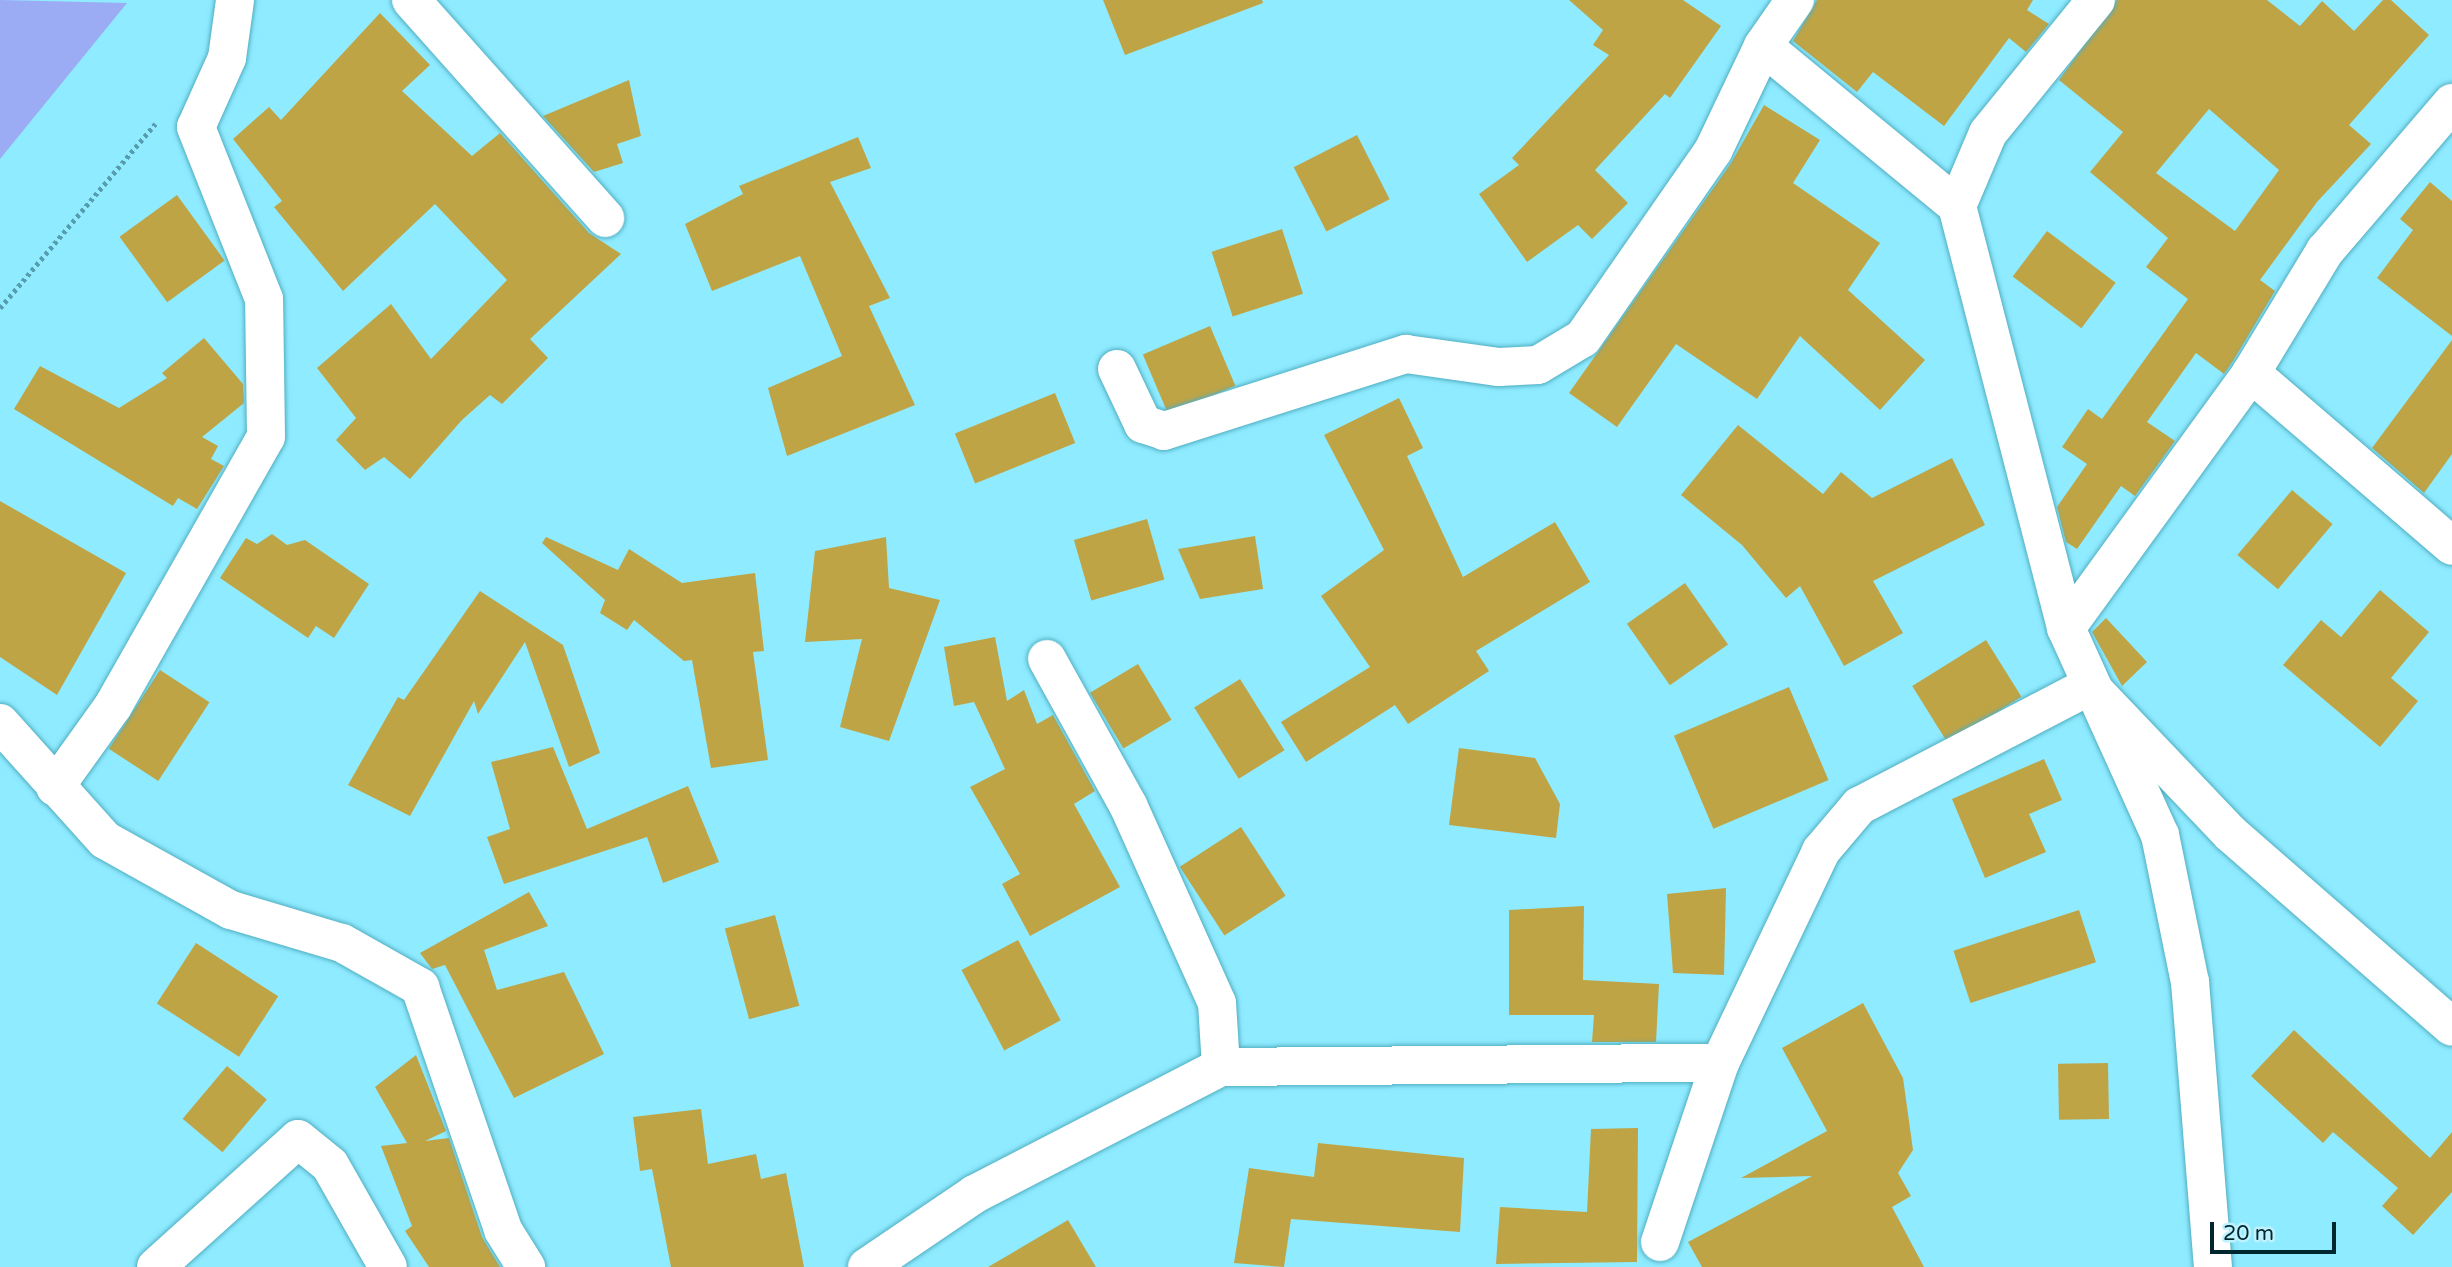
<!DOCTYPE html>
<style>
body{margin:0}
#map{position:relative;width:2452px;height:1267px;overflow:hidden;background:#8febff;font-family:"Varela Round",sans-serif}
div>[style]{position:absolute}
.green>*{inset:0;background:#9bacf4}
.building>*{inset:0;background:#bfa446;transform-origin:0 0}
.path>*{height:4.5px;margin-top:-2.25px;transform-origin:0;background:repeating-linear-gradient(90deg,#569dad 0 3.5px,transparent 0 7px)}
.roads{filter:drop-shadow(0 0 2px #51aec1) drop-shadow(0 0 2px #51aec1)}
.minor>*{height:38px;margin:-19px;padding:0 19px;transform-origin:19px;border-radius:19px;background:#fff}
span{translate:-50% -50%;white-space:nowrap;text-align:center;line-height:1.15;-webkit-text-stroke:6px #bef2fe;paint-order:stroke}
.scale{position:absolute;left:2210px;top:1222px;width:126px;height:32px;box-sizing:border-box;border:4px solid #00272f;border-top:0;padding-left:9px;font-size:21px;line-height:24px;white-space:nowrap;color:#00272f;-webkit-text-stroke:5px #bef2fe;paint-order:stroke}
</style>
<div id="map">
<div class="green">
<div style="clip-path:polygon(0 0,127px 3px,0 159px)"></div>
</div>
<div class="building">
<div style="clip-path:polygon(1103px 0,1262px 0,1263px 3px,1125px 55px)"></div>
<div style="clip-path:polygon(1569px 0,1683px 0,1721px 26px,1670px 98px,1665px 94px,1595px 170px,1628px 203px,1592px 239px,1578px 225px,1527px 262px,1479px 194px,1519px 165px,1512px 158px,1609px 55px,1593px 45px,1603px 30px)"></div>
<div style="clip-path:polygon(1817px 0,2033px 0,2027px 10px,2049px 24px,2026px 52px,2009px 38px,1944px 126px,1873px 72px,1857px 92px,1793px 41px)"></div>
<div style="clip-path:polygon(evenodd,2117px 0,2267px 0,2300px 26px,2322px 1px,2354px 31px,2383px 0,2391px 0,2429px 35px,2349px 125px,2371px 144px,2317px 202px,2260px 280px,2275px 291px,2233px 361px,2224px 374px,2196px 353px,2147px 422px,2175px 441px,2135px 496px,2121px 486px,2077px 549px,2066px 542px,2057px 507px,2087px 464px,2062px 447px,2088px 409px,2102px 419px,2188px 299px,2146px 267px,2168px 238px,2090px 172px,2123px 132px,2059px 80px,2117px 0,2209px 109px,2279px 170px,2235px 231px,2156px 173px,2209px 109px)"></div>
<div style="clip-path:polygon(380px 13px,430px 65px,402px 91px,472px 156px,500px 133px,589px 233px,621px 254px,530px 339px,548px 358px,502px 404px,490px 395px,462px 420px,410px 479px,384px 457px,365px 470px,336px 440px,356px 418px,317px 368px,391px 304px,431px 359px,507px 280px,435px 204px,343px 291px,274px 207px,282px 201px,233px 139px,269px 107px,281px 120px)"></div>
<div style="clip-path:polygon(629px 80px,641px 136px,617px 144px,623px 163px,594px 172px,543px 116px)"></div>
<div style="clip-path:polygon(1764px 105px,1820px 140px,1793px 183px,1880px 243px,1848px 290px,1925px 360px,1880px 410px,1800px 336px,1757px 399px,1676px 344px,1617px 427px,1569px 393px,1731px 163px)"></div>
<div style="left:1357px;top:135px;width:72px;height:71px;rotate:63deg"></div>
<div style="clip-path:polygon(858px 137px,871px 168px,830px 182px,890px 298px,869px 306px,915px 405px,787px 456px,768px 388px,842px 356px,800px 256px,712px 291px,685px 224px,743px 194px,739px 186px)"></div>
<div style="clip-path:polygon(2430px 182px,2452px 201px,2452px 336px,2377px 278px,2413px 230px,2400px 219px)"></div>
<div style="left:177px;top:195px;width:81px;height:71px;rotate:54deg"></div>
<div style="left:1282px;top:229px;width:68px;height:74px;rotate:72deg"></div>
<div style="left:2047px;top:231px;width:86px;height:57px;rotate:37deg"></div>
<div style="left:1210px;top:326px;width:65px;height:73px;rotate:67deg"></div>
<div style="clip-path:polygon(204px 338px,243px 384px,244px 403px,202px 437px,218px 446px,211px 459px,224px 466px,197px 509px,178px 498px,173px 506px,14px 409px,40px 366px,119px 408px,167px 378px,162px 373px)"></div>
<div style="clip-path:polygon(2452px 340px,2452px 454px,2424px 493px,2372px 448px)"></div>
<div style="left:1055px;top:393px;width:54px;height:108px;rotate:68deg"></div>
<div style="clip-path:polygon(1399px 398px,1423px 448px,1407px 456px,1463px 577px,1555px 522px,1590px 582px,1476px 651px,1489px 671px,1408px 724px,1395px 705px,1306px 762px,1281px 722px,1370px 667px,1321px 596px,1384px 550px,1324px 435px)"></div>
<div style="clip-path:polygon(1738px 425px,1823px 494px,1841px 472px,1872px 498px,1952px 458px,1985px 525px,1873px 581px,1903px 633px,1844px 666px,1800px 586px,1786px 598px,1742px 545px,1681px 495px)"></div>
<div style="left:2292px;top:490px;width:53px;height:85px;rotate:40deg"></div>
<div style="clip-path:polygon(0 501px,126px 573px,57px 695px,0 657px)"></div>
<div style="left:1147px;top:519px;width:63px;height:76px;rotate:74deg"></div>
<div style="clip-path:polygon(272px 534px,287px 545px,305px 540px,369px 584px,334px 638px,316px 626px,308px 638px,220px 578px,246px 538px,257px 544px)"></div>
<div style="clip-path:polygon(1255px 536px,1263px 589px,1200px 599px,1178px 549px)"></div>
<div style="clip-path:polygon(546px 537px,618px 570px,629px 549px,682px 583px,755px 573px,764px 651px,753px 652px,768px 760px,711px 768px,692px 660px,684px 661px,634px 620px,627px 630px,600px 613px,605px 600px,542px 543px)"></div>
<div style="clip-path:polygon(886px 537px,889px 588px,940px 600px,889px 741px,840px 727px,862px 639px,805px 642px,815px 551px)"></div>
<div style="left:1685px;top:583px;width:75px;height:71px;rotate:55deg"></div>
<div style="clip-path:polygon(2380px 590px,2429px 632px,2391px 678px,2418px 701px,2380px 747px,2283px 665px,2321px 620px,2341px 637px)"></div>
<div style="clip-path:polygon(480px 591px,563px 645px,600px 753px,569px 767px,525px 642px,478px 714px,474px 701px,410px 816px,348px 785px,398px 697px,404px 700px)"></div>
<div style="clip-path:polygon(2106px 618px,2147px 662px,2122px 686px,2092px 632px)"></div>
<div style="clip-path:polygon(995px 637px,1007px 701px,1024px 690px,1037px 724px,1053px 715px,1095px 791px,1074px 804px,1120px 887px,1030px 936px,1002px 884px,1020px 874px,970px 787px,1005px 769px,974px 702px,954px 706px,944px 647px)"></div>
<div style="left:1986px;top:640px;width:67px;height:87px;rotate:58deg"></div>
<div style="left:1138px;top:664px;width:65px;height:56px;rotate:59deg"></div>
<div style="left:160px;top:670px;width:59px;height:94px;rotate:33deg"></div>
<div style="left:1240px;top:679px;width:84px;height:54px;rotate:58deg"></div>
<div style="left:1789px;top:687px;width:101px;height:125px;rotate:67deg"></div>
<div style="clip-path:polygon(553px 747px,587px 829px,688px 786px,719px 862px,663px 883px,647px 837px,504px 884px,487px 837px,510px 829px,491px 762px)"></div>
<div style="clip-path:polygon(1459px 748px,1535px 758px,1560px 804px,1556px 838px,1449px 825px)"></div>
<div style="clip-path:polygon(2044px 759px,2062px 800px,2029px 814px,2046px 852px,1985px 878px,1952px 799px)"></div>
<div style="left:1241px;top:827px;width:82px;height:73px;rotate:57deg"></div>
<div style="clip-path:polygon(1726px 888px,1724px 975px,1673px 973px,1667px 894px)"></div>
<div style="clip-path:polygon(529px 892px,548px 926px,484px 950px,497px 990px,564px 972px,604px 1054px,514px 1098px,445px 965px,432px 969px,420px 953px)"></div>
<div style="clip-path:polygon(1584px 906px,1583px 980px,1659px 984px,1656px 1042px,1592px 1042px,1594px 1015px,1509px 1015px,1509px 910px)"></div>
<div style="left:2079px;top:910px;width:55px;height:132px;rotate:72deg"></div>
<div style="left:775px;top:915px;width:94px;height:52px;rotate:75deg"></div>
<div style="left:1018px;top:940px;width:91px;height:64px;rotate:62deg"></div>
<div style="left:196px;top:943px;width:98px;height:72px;rotate:33deg"></div>
<div style="clip-path:polygon(1863px 1003px,1903px 1078px,1913px 1150px,1898px 1173px,1911px 1196px,1892px 1207px,1924px 1267px,1702px 1267px,1688px 1242px,1812px 1176px,1741px 1178px,1827px 1131px,1782px 1048px)"></div>
<div style="clip-path:polygon(2294px 1030px,2430px 1158px,2452px 1132px,2452px 1192px,2413px 1235px,2382px 1206px,2398px 1188px,2333px 1132px,2323px 1143px,2251px 1076px)"></div>
<div style="clip-path:polygon(416px 1055px,446px 1131px,425px 1141px,449px 1138px,482px 1237px,500px 1267px,429px 1267px,405px 1231px,412px 1226px,381px 1146px,407px 1143px,375px 1087px)"></div>
<div style="left:2108px;top:1063px;width:56px;height:50px;rotate:89deg"></div>
<div style="left:227px;top:1066px;width:52px;height:69px;rotate:40deg"></div>
<div style="clip-path:polygon(701px 1109px,708px 1164px,756px 1154px,761px 1179px,786px 1173px,804px 1267px,671px 1267px,652px 1169px,640px 1171px,633px 1117px)"></div>
<div style="clip-path:polygon(1638px 1128px,1637px 1262px,1496px 1264px,1500px 1207px,1587px 1212px,1591px 1129px)"></div>
<div style="clip-path:polygon(1318px 1143px,1464px 1158px,1460px 1232px,1291px 1219px,1284px 1267px,1234px 1263px,1249px 1168px,1314px 1177px)"></div>
<div style="clip-path:polygon(1068px 1220px,1096px 1267px,988px 1267px)"></div>
</div>
<div class="path">
<div style="left:0;top:308px;width:241px;rotate:-49.9deg"></div>
</div>
<div class="roads">
<div class="minor">
<div style="left:411px;top:0;width:292px;rotate:48.3deg"></div>
<div style="left:1763px;top:46px;width:56px;rotate:-55.2deg"></div>
<div style="left:1957px;top:206px;width:79px;rotate:-67deg"></div>
<div style="left:1988px;top:133px;width:171px;rotate:-50.9deg"></div>
<div style="left:1117px;top:369px;width:61px;rotate:64.7deg"></div>
<div style="left:1143px;top:424px;width:22px;rotate:18deg"></div>
<div style="left:1164px;top:431px;width:254px;rotate:-17.7deg"></div>
<div style="left:1406px;top:354px;width:94px;rotate:8deg"></div>
<div style="left:1499px;top:367px;width:39px;rotate:-3deg"></div>
<div style="left:1538px;top:365px;width:52px;rotate:-31deg"></div>
<div style="left:1583px;top:338px;width:228px;rotate:-55.2deg"></div>
<div style="left:1713px;top:151px;width:116px;rotate:-64.5deg"></div>
<div style="left:1763px;top:46px;width:251px;rotate:39.5deg"></div>
<div style="left:1957px;top:206px;width:436px;rotate:75.5deg"></div>
<div style="left:2066px;top:628px;width:227px;rotate:65.6deg"></div>
<div style="left:2160px;top:835px;width:150px;rotate:78.5deg"></div>
<div style="left:2190px;top:982px;width:286px;rotate:85.4deg"></div>
<div style="left:2251px;top:373px;width:265px;rotate:40.7deg"></div>
<div style="left:2066px;top:628px;width:315px;rotate:-54deg"></div>
<div style="left:2251px;top:373px;width:143px;rotate:-58.8deg"></div>
<div style="left:2325px;top:251px;width:195px;rotate:-49.4deg"></div>
<div style="left:1047px;top:659px;width:167px;rotate:61deg"></div>
<div style="left:1128px;top:805px;width:217px;rotate:65.8deg"></div>
<div style="left:1217px;top:1003px;width:64px;rotate:86.4deg"></div>
<div style="left:0;top:723px;width:157px;rotate:48.1deg"></div>
<div style="left:105px;top:840px;width:144px;rotate:29.1deg"></div>
<div style="left:231px;top:910px;width:116px;rotate:16.6deg"></div>
<div style="left:342px;top:943px;width:90px;rotate:29.4deg"></div>
<div style="left:420px;top:987px;width:257px;rotate:71.1deg"></div>
<div style="left:503px;top:1230px;width:44px;rotate:58.1deg"></div>
<div style="left:55px;top:787px;width:100px;rotate:-54.4deg"></div>
<div style="left:113px;top:706px;width:309px;rotate:-60.4deg"></div>
<div style="left:266px;top:437px;width:138px;rotate:-90.8deg"></div>
<div style="left:264px;top:299px;width:185px;rotate:-111.6deg"></div>
<div style="left:196px;top:127px;width:76px;rotate:-65.8deg"></div>
<div style="left:227px;top:58px;width:59px;rotate:-82.1deg"></div>
<div style="left:1660px;top:1242px;width:189px;rotate:-71.5deg"></div>
<div style="left:156px;top:1267px;width:191px;rotate:-42deg"></div>
<div style="left:298px;top:1139px;width:41px;rotate:39.1deg"></div>
<div style="left:330px;top:1165px;width:117px;rotate:60.4deg"></div>
<div style="left:867px;top:1267px;width:130px;rotate:-34.1deg"></div>
<div style="left:975px;top:1194px;width:277px;rotate:-27.3deg"></div>
<div style="left:1221px;top:1067px;width:499px;rotate:-0.5deg"></div>
<div style="left:1720px;top:1063px;width:235px;rotate:-64.5deg"></div>
<div style="left:1821px;top:851px;width:59px;rotate:-49.8deg"></div>
<div style="left:1859px;top:806px;width:260px;rotate:-27.5deg"></div>
<div style="left:2090px;top:686px;width:204px;rotate:46.4deg"></div>
<div style="left:2231px;top:834px;width:293px;rotate:41.1deg"></div>
</div>
</div>
<div class="scale">20 m</div>
</div>
